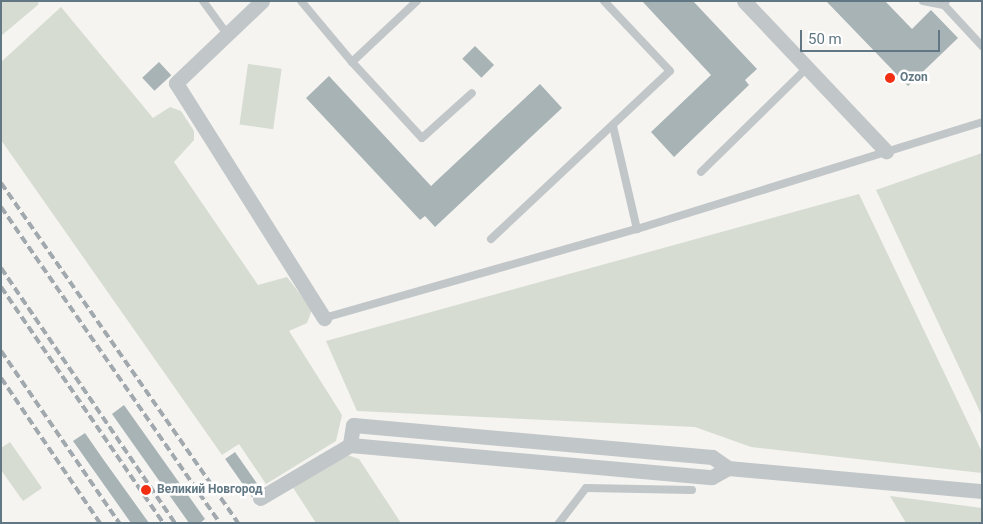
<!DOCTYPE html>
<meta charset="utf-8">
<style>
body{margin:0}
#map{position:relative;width:983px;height:524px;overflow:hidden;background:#f5f4f0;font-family:Roboto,sans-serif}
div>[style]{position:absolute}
.green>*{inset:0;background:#d6dcd1;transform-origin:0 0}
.building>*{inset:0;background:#a8b3b6;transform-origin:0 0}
.lane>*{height:8px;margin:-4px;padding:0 4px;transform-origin:4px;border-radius:4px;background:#c1c6c9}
.street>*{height:15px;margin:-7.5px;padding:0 7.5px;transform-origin:7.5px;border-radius:7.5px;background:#c1c6c9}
.rail>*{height:4px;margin-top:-2px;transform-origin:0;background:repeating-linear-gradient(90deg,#a1a9ae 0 8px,transparent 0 12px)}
.dots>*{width:14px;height:14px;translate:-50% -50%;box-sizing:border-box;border:2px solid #fff;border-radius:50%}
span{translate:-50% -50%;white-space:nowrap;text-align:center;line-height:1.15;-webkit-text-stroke:5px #fff;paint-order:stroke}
.poi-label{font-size:12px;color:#617884;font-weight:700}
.left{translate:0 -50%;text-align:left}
.frame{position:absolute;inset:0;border:2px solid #617884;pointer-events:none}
.scale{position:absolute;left:800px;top:30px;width:140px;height:22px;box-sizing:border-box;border:2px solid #617884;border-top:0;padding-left:6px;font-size:15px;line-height:18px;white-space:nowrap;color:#617884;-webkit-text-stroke:4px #fff;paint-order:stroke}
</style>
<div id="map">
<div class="green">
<div style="clip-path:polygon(1px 1px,37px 1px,39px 4px,1px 36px)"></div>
<div style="clip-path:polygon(61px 7px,153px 118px,170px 107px,181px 111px,194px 131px,194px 140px,174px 162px,258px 285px,287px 277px,312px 310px,307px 323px,289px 331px,342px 415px,336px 441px,266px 484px,239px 444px,222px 455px,1px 140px,1px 62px)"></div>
<div style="left:248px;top:64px;width:34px;height:61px;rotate:8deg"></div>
<div style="clip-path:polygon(982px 153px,982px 416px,876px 190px)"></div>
<div style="clip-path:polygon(859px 194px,982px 452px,982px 473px,751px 447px,695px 427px,357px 411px,326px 341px)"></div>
<div style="clip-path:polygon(10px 442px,42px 488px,23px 501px,1px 470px,1px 448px)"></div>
<div style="clip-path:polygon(339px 452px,359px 459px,401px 523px,316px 523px,290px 483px)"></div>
<div style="clip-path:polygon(890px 496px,982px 508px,982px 523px,906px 523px)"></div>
</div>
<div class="building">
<div style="clip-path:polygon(642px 1px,693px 1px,757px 69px,745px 80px,749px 85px,674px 157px,651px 132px,711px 75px)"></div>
<div style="clip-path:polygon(826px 1px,885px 1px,912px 29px,931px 10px,958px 38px,908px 86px)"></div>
<div style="left:475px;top:46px;width:27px;height:18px;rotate:45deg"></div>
<div style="left:159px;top:62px;width:18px;height:23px;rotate:47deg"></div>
<div style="clip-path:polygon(329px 76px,431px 186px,540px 84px,562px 108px,435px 227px,425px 216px,420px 220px,306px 98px)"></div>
<div style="clip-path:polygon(124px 405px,205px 519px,200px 523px,189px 523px,112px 414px)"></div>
<div style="clip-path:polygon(85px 433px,103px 459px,149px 523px,131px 523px,73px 441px)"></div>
<div style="left:235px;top:452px;width:47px;height:12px;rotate:55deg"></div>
</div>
<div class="lane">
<div style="left:203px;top:1px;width:41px;rotate:54deg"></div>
<div style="left:301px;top:1px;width:80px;rotate:50.1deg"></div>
<div style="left:352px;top:62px;width:89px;rotate:-43.2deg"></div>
<div style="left:923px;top:1px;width:21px;rotate:11deg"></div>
<div style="left:946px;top:1px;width:4px;rotate:117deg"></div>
<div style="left:944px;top:5px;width:56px;rotate:47.2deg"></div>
<div style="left:352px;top:62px;width:103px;rotate:47.4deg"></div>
<div style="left:422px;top:138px;width:67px;rotate:-42deg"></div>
<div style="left:613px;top:126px;width:106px;rotate:76.9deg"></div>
<div style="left:701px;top:172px;width:148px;rotate:-44.5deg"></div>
<div style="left:491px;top:239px;width:245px;rotate:-43.2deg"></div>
<div style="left:670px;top:71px;width:96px;rotate:-133.3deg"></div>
<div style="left:324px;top:318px;width:325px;rotate:-15.9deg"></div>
<div style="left:637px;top:229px;width:361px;rotate:-17.2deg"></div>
<div style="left:559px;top:523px;width:44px;rotate:-52.4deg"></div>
<div style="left:586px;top:488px;width:106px;rotate:1.1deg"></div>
</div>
<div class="street">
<div style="left:262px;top:1px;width:119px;rotate:136.4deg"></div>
<div style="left:176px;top:83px;width:278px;rotate:57.8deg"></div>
<div style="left:744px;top:1px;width:207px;rotate:46.6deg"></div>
<div style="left:728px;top:468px;width:19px;rotate:-145deg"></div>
<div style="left:712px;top:457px;width:360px;rotate:-174.9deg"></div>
<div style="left:353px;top:425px;width:20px;rotate:99deg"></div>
<div style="left:350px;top:445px;width:363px;rotate:5.1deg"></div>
<div style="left:712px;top:477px;width:18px;rotate:-29deg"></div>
<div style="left:728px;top:468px;width:255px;rotate:5.2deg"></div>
<div style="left:260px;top:498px;width:104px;rotate:-30.5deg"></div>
</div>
<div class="rail">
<div style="left:1px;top:183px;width:414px;rotate:55.1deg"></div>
<div style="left:1px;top:207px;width:384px;rotate:55.3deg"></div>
<div style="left:1px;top:268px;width:309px;rotate:55.7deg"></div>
<div style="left:1px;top:287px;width:286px;rotate:55.5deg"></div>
<div style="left:1px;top:351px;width:209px;rotate:55.5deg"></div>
<div style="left:1px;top:378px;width:176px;rotate:55.7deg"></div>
</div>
<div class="dots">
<div style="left:890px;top:78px;background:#f22f13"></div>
<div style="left:146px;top:490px;background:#f22f13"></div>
</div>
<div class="poi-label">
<span class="left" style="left:900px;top:78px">Ozon</span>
<span class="left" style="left:157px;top:490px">Великий Новгород</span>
</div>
<div class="frame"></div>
<div class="scale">50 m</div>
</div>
